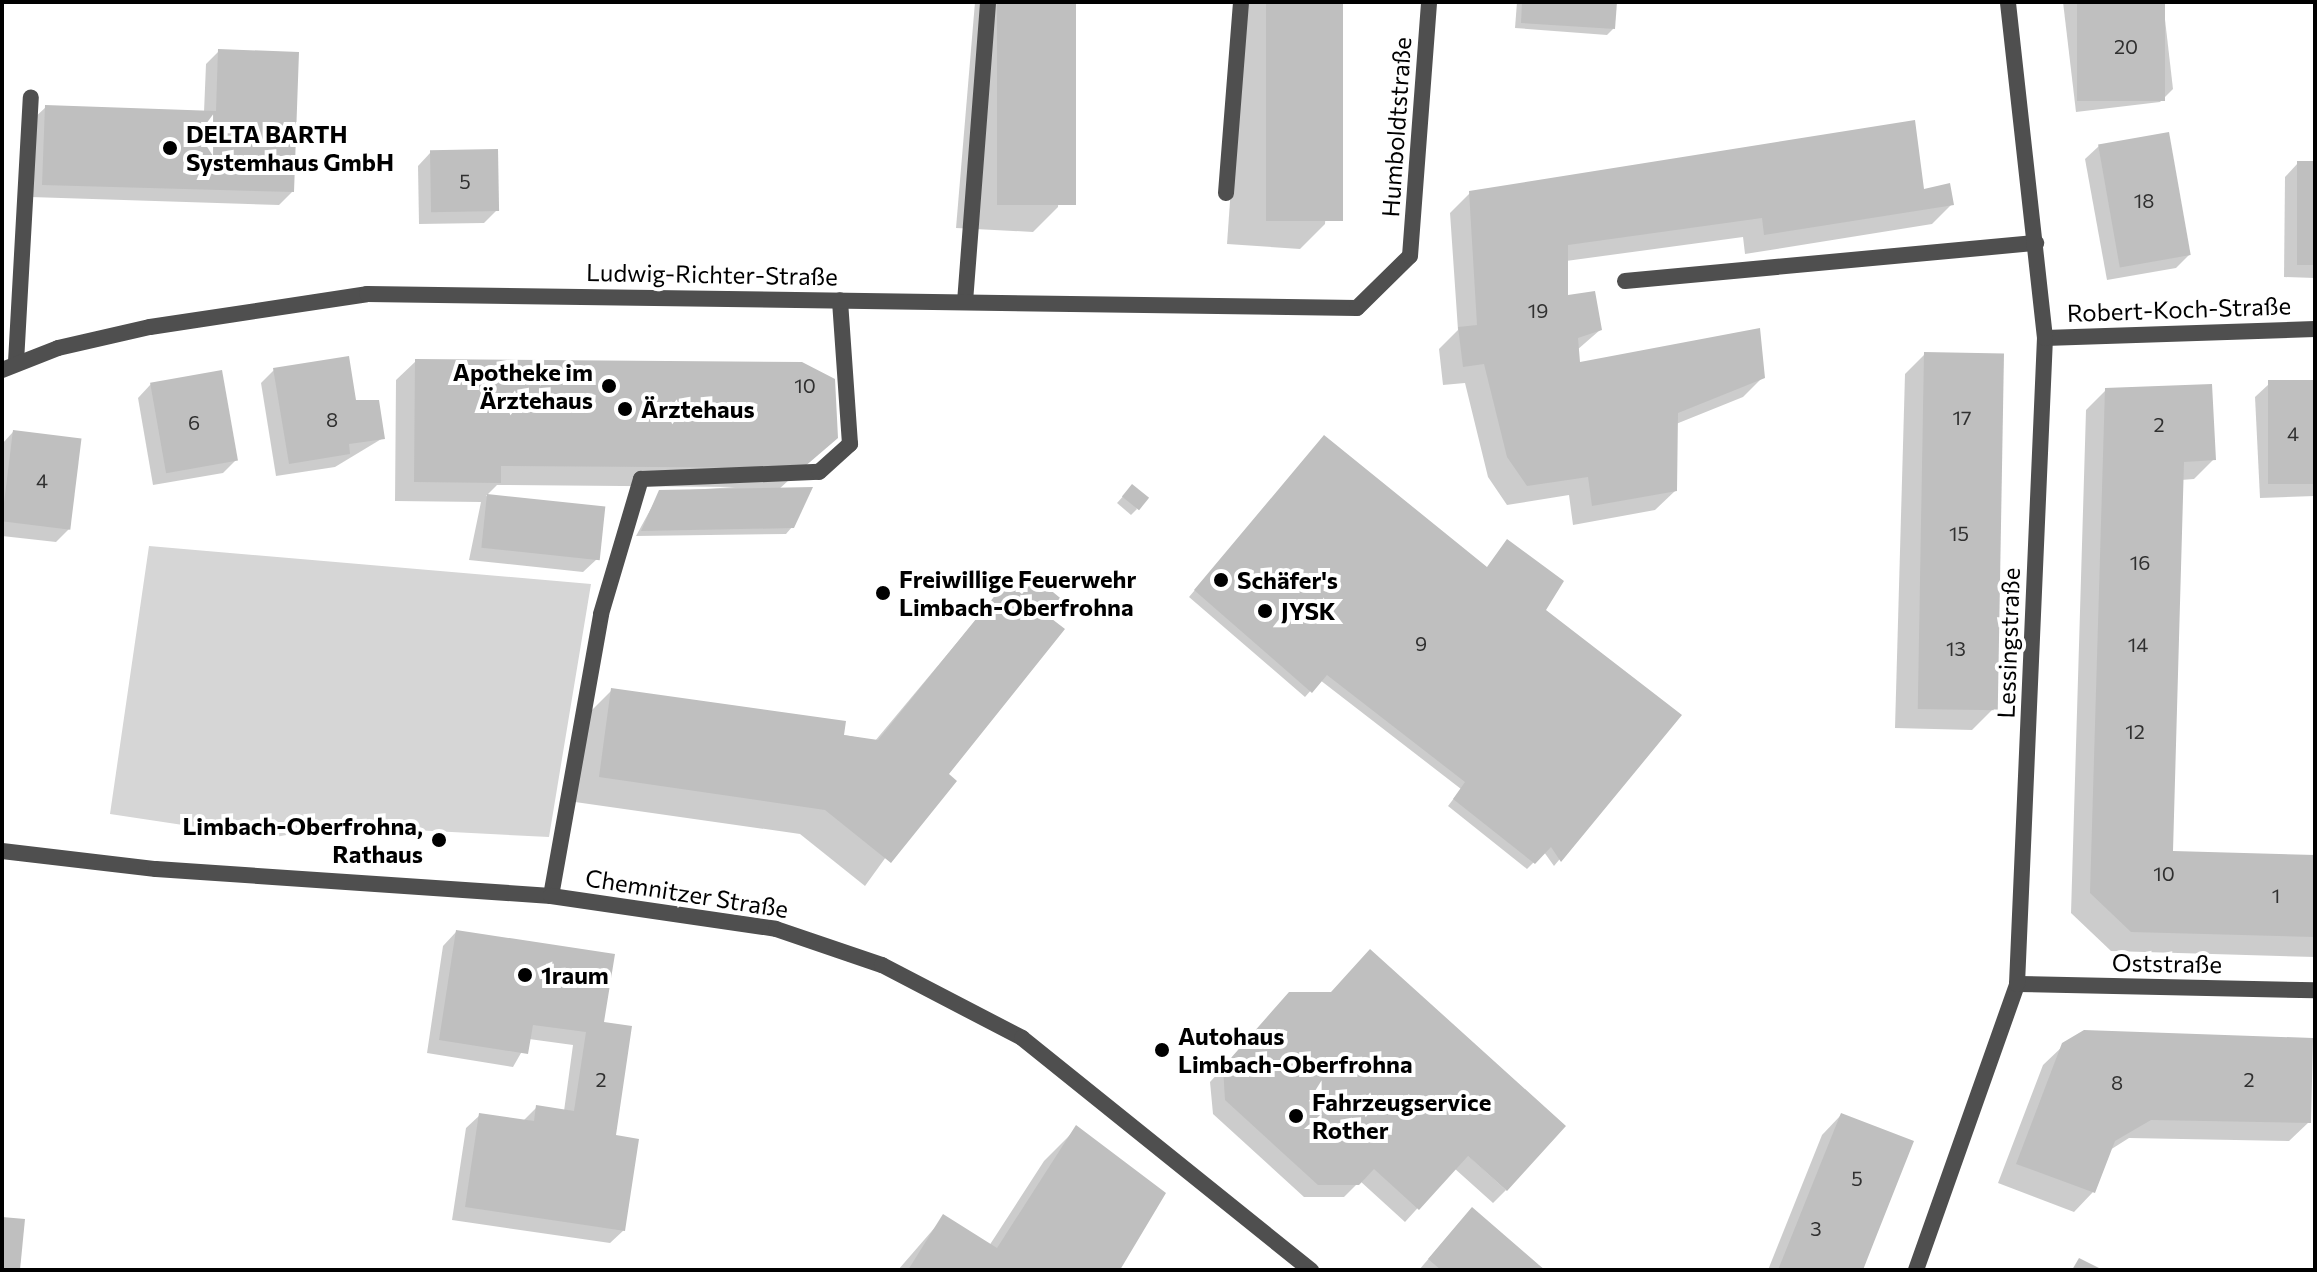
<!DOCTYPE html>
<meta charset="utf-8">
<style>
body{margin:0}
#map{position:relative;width:2317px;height:1272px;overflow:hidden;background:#fff;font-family:Commissioner,sans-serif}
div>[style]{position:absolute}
.green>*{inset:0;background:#d6d6d6}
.shadow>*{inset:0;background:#0003}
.building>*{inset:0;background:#bfbfbf;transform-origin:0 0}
.service>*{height:16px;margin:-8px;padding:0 8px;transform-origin:8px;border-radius:8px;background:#4f4f4f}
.minor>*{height:16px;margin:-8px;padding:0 8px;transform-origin:8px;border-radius:8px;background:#4f4f4f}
.tertiary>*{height:16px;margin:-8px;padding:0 8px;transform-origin:8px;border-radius:8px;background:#4f4f4f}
.dots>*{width:22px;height:22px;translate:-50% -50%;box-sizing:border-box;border:4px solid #fff;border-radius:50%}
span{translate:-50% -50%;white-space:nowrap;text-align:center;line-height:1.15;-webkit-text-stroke:8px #fff;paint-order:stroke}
.number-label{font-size:20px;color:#303030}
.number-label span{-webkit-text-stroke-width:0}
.street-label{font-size:24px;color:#000}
.poi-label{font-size:24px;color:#000;font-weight:700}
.left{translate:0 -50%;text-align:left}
.right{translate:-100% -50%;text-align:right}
.frame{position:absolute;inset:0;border:4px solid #000;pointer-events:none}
</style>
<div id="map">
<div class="green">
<div style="clip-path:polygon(149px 546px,591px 584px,549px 837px,335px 826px,270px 838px,110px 814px)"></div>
</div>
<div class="shadow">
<div style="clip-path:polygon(975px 2px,1074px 2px,1058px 207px,1033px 232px,956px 228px)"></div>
<div style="clip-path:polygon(1244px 2px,1340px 2px,1325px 224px,1300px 249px,1227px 244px)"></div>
<div style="clip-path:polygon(1517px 2px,1615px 2px,1613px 29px,1607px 35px,1515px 28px)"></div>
<div style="clip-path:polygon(2063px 2px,2163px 2px,2173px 89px,2160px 102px,2076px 112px)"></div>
<div style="clip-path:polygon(219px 51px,292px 192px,279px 205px,30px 197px,32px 120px,46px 107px,204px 112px,206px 64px)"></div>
<div style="clip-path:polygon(2099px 146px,2189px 255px,2176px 268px,2107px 280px,2085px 159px)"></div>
<div style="clip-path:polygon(431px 152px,497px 210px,484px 223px,419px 224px,418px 166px)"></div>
<div style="clip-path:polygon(2298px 163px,2315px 163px,2315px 278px,2284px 277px,2285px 177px)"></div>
<div style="clip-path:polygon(1922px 191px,1952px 204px,1932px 224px,1745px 254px,1743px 237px,1566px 261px,1566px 298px,1600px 330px,1577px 350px,1578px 365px,1763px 377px,1743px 397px,1676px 424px,1675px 491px,1655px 510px,1573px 525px,1569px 495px,1507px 505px,1488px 477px,1465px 383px,1443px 385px,1439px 349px,1458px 330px,1450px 213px,1470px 193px)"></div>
<div style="clip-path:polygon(1925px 354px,1992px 710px,1972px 730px,1895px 728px,1905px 374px)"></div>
<div style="clip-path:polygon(416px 361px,836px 437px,778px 490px,792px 527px,786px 534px,636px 536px,660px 492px,735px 487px,497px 485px,486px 496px,602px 508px,597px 559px,583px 572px,469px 560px,481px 502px,395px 501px,396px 380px)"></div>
<div style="clip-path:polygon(274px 370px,354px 402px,383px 438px,335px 467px,276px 476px,261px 383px)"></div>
<div style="clip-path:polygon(2315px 382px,2315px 496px,2260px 498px,2255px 397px,2269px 384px)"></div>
<div style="clip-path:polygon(151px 384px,236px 460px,223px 473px,153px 485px,138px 398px)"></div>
<div style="clip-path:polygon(2106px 390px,2213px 460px,2194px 479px,2181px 480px,2171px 852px,2315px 856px,2315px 957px,2111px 951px,2071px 913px,2086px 410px)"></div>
<div style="clip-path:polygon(13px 432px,69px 529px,56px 542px,2px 536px,2px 444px)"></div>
<div style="clip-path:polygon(1318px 444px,1679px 716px,1554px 866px,1544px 852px,1527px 869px,1448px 806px,1461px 789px,1320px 680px,1305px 697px,1189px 597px)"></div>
<div style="clip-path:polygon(1126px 493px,1137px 509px,1131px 515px,1117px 503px)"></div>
<div style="clip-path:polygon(1006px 584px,946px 774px,865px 886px,800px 834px,575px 802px,587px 715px,612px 690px,875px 741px)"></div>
<div style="clip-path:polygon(456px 932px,602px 1024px,624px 1230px,610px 1243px,452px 1220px,466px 1128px,480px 1115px,523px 1121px,537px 1107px,564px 1111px,573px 1045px,529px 1039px,513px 1067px,427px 1053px,443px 946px)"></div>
<div style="clip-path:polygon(1290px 994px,1506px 1190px,1493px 1203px,1454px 1168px,1405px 1222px,1360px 1181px,1344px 1197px,1304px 1197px,1213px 1114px,1210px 1082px)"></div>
<div style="clip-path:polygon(2064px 1045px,2309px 1122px,2289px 1141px,2129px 1138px,2110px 1150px,2093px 1192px,2074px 1212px,1998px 1183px,2043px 1065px)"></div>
<div style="clip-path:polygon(1841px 1115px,1861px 1270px,1768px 1270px,1822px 1135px)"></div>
<div style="clip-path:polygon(1077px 1128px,1118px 1270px,898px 1270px,944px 1217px,989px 1246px,1044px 1161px)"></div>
<div style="clip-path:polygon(1459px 1223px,1542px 1270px,1419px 1270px)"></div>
</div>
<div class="building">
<div style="left:997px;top:2px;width:79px;height:203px"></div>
<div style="left:1266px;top:2px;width:77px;height:219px"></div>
<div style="clip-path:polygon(1522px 2px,1617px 2px,1615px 29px,1521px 23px)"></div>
<div style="left:2077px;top:2px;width:88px;height:99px"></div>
<div style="clip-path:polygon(218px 49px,299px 52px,294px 192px,42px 185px,45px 105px,216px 111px)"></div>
<div style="clip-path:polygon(1915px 120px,1924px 189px,1950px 183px,1954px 205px,1764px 235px,1762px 218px,1568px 245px,1568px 295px,1595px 291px,1602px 330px,1578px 338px,1580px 362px,1760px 328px,1765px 378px,1678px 413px,1677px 491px,1592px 506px,1588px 477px,1527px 486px,1507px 457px,1484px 364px,1463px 367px,1458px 327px,1477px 325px,1469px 191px)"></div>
<div style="left:2169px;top:132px;width:125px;height:72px;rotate:80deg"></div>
<div style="left:498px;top:149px;width:62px;height:68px;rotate:89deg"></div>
<div style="left:2297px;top:161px;width:18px;height:104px"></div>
<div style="left:1924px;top:352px;width:80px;height:357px;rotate:1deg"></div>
<div style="clip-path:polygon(349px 356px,356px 400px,379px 400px,385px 439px,349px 444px,350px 454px,289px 464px,273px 368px)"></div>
<div style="clip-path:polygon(415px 359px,802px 362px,835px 379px,838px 438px,803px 468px,501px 466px,501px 483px,414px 482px)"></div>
<div style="left:222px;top:370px;width:92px;height:73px;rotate:80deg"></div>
<div style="left:2315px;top:380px;width:104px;height:47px;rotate:90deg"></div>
<div style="clip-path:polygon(2212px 384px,2216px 460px,2184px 462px,2173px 851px,2315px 855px,2315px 937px,2131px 932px,2090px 893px,2105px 388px)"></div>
<div style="left:13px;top:430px;width:69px;height:92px;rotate:7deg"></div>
<div style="clip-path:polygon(1324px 435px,1487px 567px,1507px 539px,1564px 581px,1546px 610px,1682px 715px,1561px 862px,1551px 847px,1535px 864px,1453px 799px,1465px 782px,1327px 675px,1312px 693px,1194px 590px)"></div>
<div style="left:1132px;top:484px;width:22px;height:16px;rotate:39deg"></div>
<div style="clip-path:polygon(813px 487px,794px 528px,641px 531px,659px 490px)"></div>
<div style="left:487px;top:494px;width:119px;height:54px;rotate:6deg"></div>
<div style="clip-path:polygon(1036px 578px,1065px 602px,1052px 619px,1065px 629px,949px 774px,957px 781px,891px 863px,825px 810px,599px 777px,611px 688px,846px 721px,844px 735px,878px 740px,1006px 582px,1022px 594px)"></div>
<div style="clip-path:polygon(456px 930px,615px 954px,604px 1022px,632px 1026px,616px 1135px,639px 1139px,625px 1231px,465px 1207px,479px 1113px,534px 1121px,536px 1105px,574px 1111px,586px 1032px,533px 1025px,528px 1054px,439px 1040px)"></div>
<div style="clip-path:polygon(1370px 949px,1566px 1126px,1507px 1191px,1468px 1156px,1419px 1210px,1374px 1169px,1359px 1185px,1318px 1185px,1225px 1100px,1223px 1067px,1289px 992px,1331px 992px)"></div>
<div style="clip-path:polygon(2084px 1030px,2313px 1038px,2311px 1123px,2151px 1120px,2115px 1141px,2095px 1193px,2016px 1164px,2062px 1043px)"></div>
<div style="clip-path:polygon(1841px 1113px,1914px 1141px,1874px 1242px,1863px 1270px,1778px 1270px)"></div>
<div style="clip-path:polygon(1076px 1125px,1166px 1193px,1120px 1270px,908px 1270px,943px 1214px,997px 1248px)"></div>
<div style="clip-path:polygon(1472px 1207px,1539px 1265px,1545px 1270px,1441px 1270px,1428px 1259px)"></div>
<div style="clip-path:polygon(2px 1217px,25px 1219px,20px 1270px,2px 1269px)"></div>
<div style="clip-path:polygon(2079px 1258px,2103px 1270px,2072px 1270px)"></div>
</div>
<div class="service">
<div style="left:1226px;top:193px;width:192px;rotate:-85.5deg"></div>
<div style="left:1625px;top:281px;width:413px;rotate:-5.3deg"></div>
<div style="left:965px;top:302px;width:301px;rotate:-85.6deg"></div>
<div style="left:16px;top:362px;width:265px;rotate:-86.8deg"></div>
<div style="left:551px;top:896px;width:286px;rotate:-79.9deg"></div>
<div style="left:601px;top:614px;width:141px;rotate:-73.5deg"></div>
<div style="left:641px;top:479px;width:178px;rotate:-2.3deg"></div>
<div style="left:819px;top:472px;width:42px;rotate:-42.1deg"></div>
<div style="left:850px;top:444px;width:144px;rotate:-94deg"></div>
</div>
<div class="minor">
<div style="left:2045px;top:338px;width:270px;rotate:-1.9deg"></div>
<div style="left:2px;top:370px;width:60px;rotate:-21.4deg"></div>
<div style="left:58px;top:348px;width:94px;rotate:-12.9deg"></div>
<div style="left:150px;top:327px;width:219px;rotate:-8.6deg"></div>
<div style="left:367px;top:294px;width:990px;rotate:0.81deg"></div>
<div style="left:1357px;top:308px;width:74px;rotate:-44.5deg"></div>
<div style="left:1410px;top:256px;width:255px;rotate:-85.7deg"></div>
<div style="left:2017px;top:984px;width:298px;rotate:1.2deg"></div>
<div style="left:1916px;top:1270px;width:303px;rotate:-70.5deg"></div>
<div style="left:2017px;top:984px;width:647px;rotate:-87.52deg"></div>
<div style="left:2045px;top:338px;width:338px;rotate:-96.3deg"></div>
</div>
<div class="tertiary">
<div style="left:2px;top:851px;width:155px;rotate:6.7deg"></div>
<div style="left:156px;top:869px;width:396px;rotate:3.9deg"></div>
<div style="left:551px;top:896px;width:227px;rotate:8.3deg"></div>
<div style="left:776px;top:929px;width:112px;rotate:18.8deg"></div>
<div style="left:882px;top:965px;width:158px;rotate:27.5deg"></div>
<div style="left:1022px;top:1038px;width:371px;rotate:38.8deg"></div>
</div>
<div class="dots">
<div style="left:170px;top:148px;background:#000"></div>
<div style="left:609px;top:386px;background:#000"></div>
<div style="left:625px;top:409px;background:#000"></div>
<div style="left:1221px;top:580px;background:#000"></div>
<div style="left:883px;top:593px;background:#000"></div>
<div style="left:1265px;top:611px;background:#000"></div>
<div style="left:439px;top:840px;background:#000"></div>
<div style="left:525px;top:975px;background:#000"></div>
<div style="left:1162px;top:1050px;background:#000"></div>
<div style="left:1296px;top:1116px;background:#000"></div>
</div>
<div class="number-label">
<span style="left:2126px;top:46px">20</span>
<span style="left:465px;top:181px">5</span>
<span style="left:2144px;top:200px">18</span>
<span style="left:1538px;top:310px">19</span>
<span style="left:805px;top:385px">10</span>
<span style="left:1962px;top:417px">17</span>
<span style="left:332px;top:419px">8</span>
<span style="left:194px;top:422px">6</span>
<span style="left:2159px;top:424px">2</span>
<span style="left:2293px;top:433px">4</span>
<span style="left:42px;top:480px">4</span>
<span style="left:1959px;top:533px">15</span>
<span style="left:2140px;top:562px">16</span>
<span style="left:1421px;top:643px">9</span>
<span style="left:2138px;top:644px">14</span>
<span style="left:1956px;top:648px">13</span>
<span style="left:2135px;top:731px">12</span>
<span style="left:2164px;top:873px">10</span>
<span style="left:2276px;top:895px">1</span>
<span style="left:601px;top:1079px">2</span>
<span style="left:2249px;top:1079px">2</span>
<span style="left:2117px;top:1082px">8</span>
<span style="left:1857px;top:1178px">5</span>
<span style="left:1816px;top:1228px">3</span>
</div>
<div class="street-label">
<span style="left:1396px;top:127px;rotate:-86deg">Humboldtstraße</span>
<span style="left:712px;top:274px;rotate:1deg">Ludwig-Richter-Straße</span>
<span style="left:2179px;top:309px;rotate:-2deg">Robert-Koch-Straße</span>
<span style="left:2008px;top:643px;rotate:-88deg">Lessingstraße</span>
<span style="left:687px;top:893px;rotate:9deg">Chemnitzer Straße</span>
<span style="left:2167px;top:963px;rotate:1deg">Oststraße</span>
</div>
<div class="poi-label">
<span class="left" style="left:186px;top:148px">DELTA BARTH<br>Systemhaus GmbH</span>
<span class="right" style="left:593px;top:386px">Apotheke im<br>Ärztehaus</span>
<span class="left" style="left:641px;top:409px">Ärztehaus</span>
<span class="left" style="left:899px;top:593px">Freiwillige Feuerwehr<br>Limbach-Oberfrohna</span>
<span class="left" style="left:1237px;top:580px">Schäfer's</span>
<span class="left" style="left:1281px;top:611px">JYSK</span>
<span class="right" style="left:423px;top:840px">Limbach-Oberfrohna,<br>Rathaus</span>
<span class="left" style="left:541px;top:975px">1raum</span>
<span class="left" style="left:1178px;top:1050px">Autohaus<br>Limbach-Oberfrohna</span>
<span class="left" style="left:1312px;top:1116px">Fahrzeugservice<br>Rother</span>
</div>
<div class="frame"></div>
</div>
